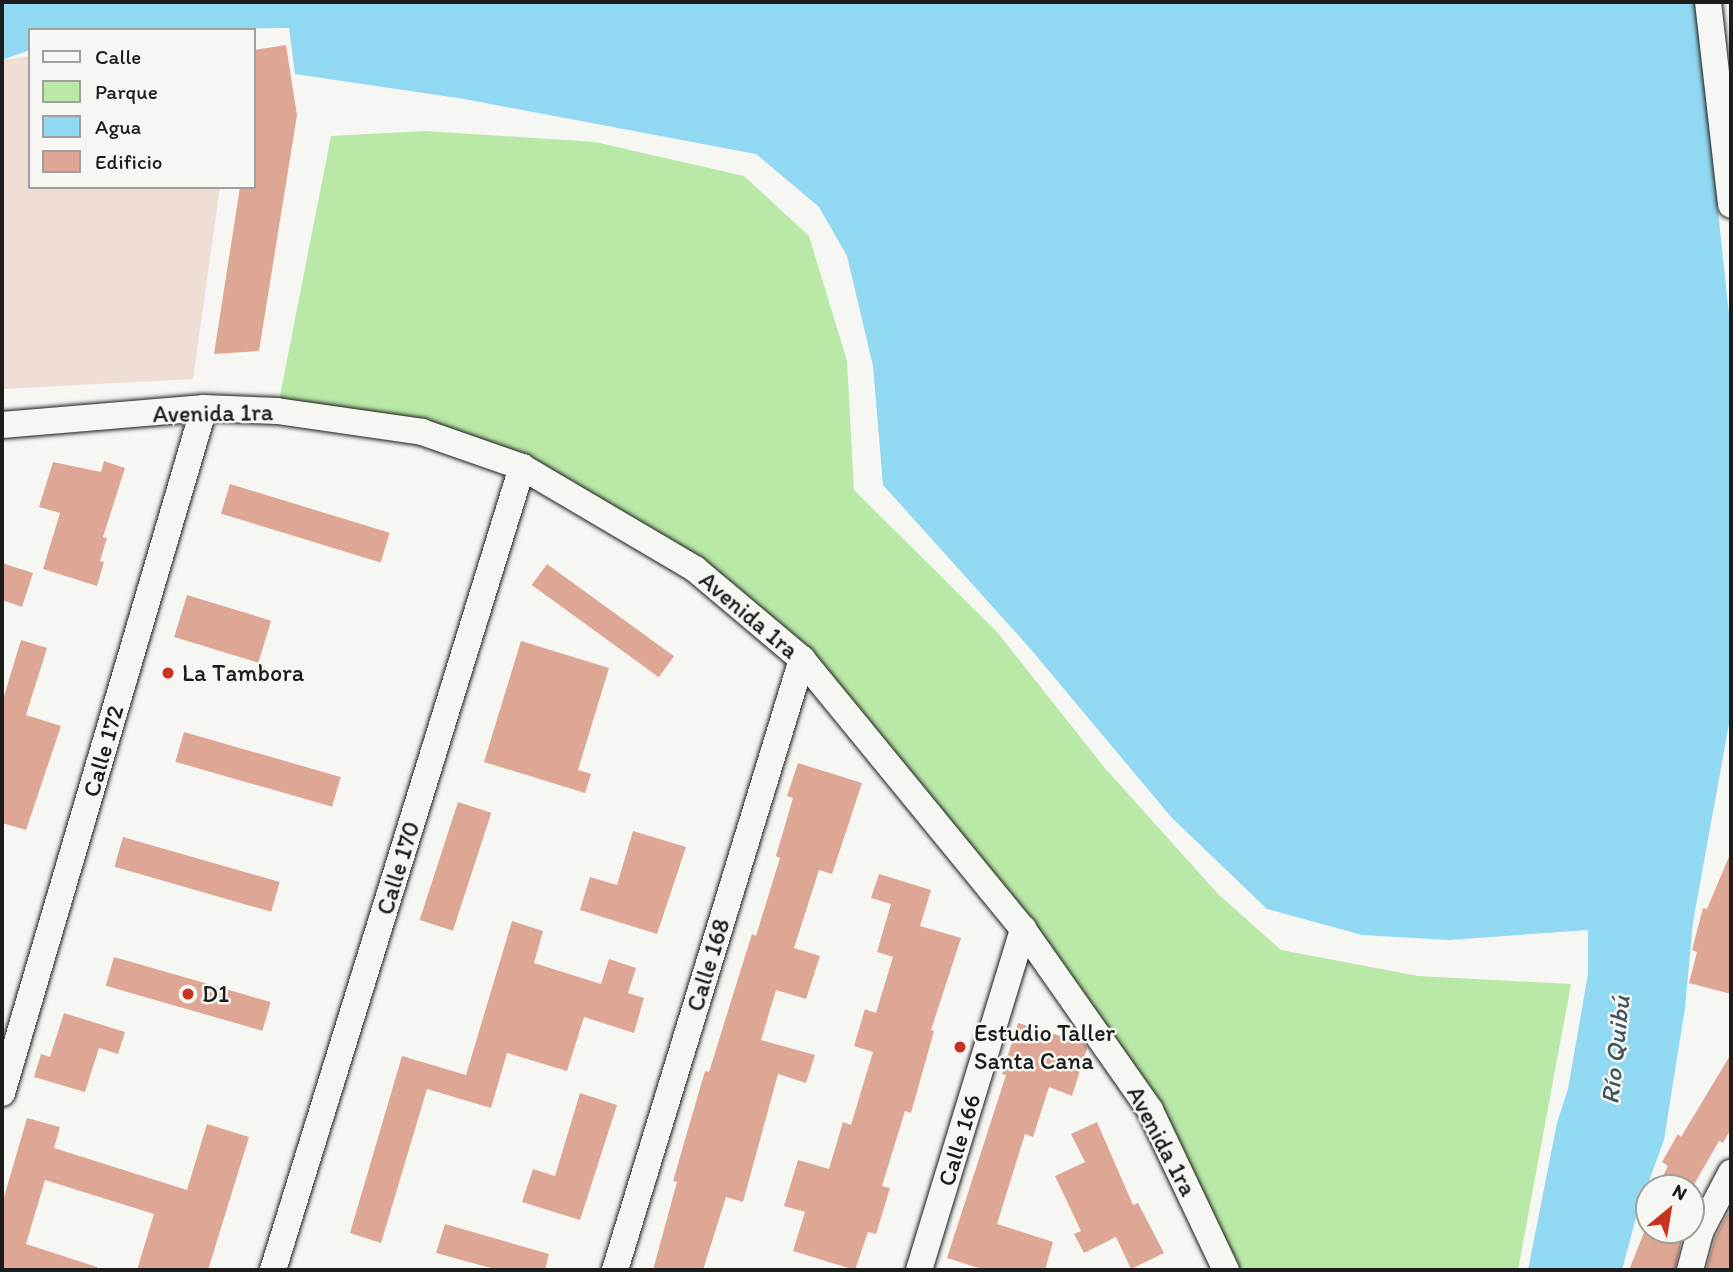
<!DOCTYPE html>
<meta charset="utf-8">
<style>
body{margin:0}
#map{position:relative;width:1733px;height:1272px;overflow:hidden;background:#f6f6f2;font-family:Itim,sans-serif}
div>[style]{position:absolute}
.built>*{inset:0;background:#efded6}
.green>*{inset:0;background:#b9e8a7}
.water>*{inset:0;background:#91d8f3}
.building>*{inset:0;background:#dea795;transform-origin:0 0}
.roads{filter:drop-shadow(0 0 2px #1c1c1c) drop-shadow(0 0 2px #1c1c1c)}
.minor>*{height:26px;margin:-13px;padding:0 13px;transform-origin:13px;border-radius:13px;background:#f6f6f2}
.dots>*{width:19px;height:19px;translate:-50% -50%;box-sizing:border-box;border:4px solid #f6f6f2;border-radius:50%}
span{translate:-50% -50%;white-space:nowrap;text-align:center;line-height:1.15;-webkit-text-stroke:5px #f6f6f2;paint-order:stroke}
.street-label{font-size:24px;color:#1c1c1c}
.poi-label{font-size:24px;color:#1c1c1c}
.left{translate:0 -50%;text-align:left}
.water-label{font-size:26px;color:#3f545c;font-style:italic}
.frame{position:absolute;inset:0;border:4px solid #1c1c1c;pointer-events:none}
.legend{position:absolute;left:28px;top:28px;width:228px;height:161px;box-sizing:border-box;background:#f6f6f2;border:2px solid #9f9f9c;margin:0;padding:9px 12px;list-style:none;font-size:21px;color:#1c1c1c}
.legend li{display:flex;align-items:center;gap:14px;height:35px}
.legend b{width:35px;border:2px solid #9f9f9c}
.north{position:absolute;left:1635px;top:1174px;width:70px;height:70px;box-sizing:border-box;background:#f6f6f2;border:2px solid #9f9f9c;border-radius:50%;rotate:30deg;font-size:19px;font-weight:700;line-height:28px;text-align:center;color:#1c1c1c}
.north::after{content:'';display:block;margin:auto;width:24px;height:32px;background:#c8321e;clip-path:polygon(50% 0,100% 100%,50% 72%,0 100%)}
</style>
<div id="map">
<div class="built">
<div style="clip-path:polygon(30px 56px,30px 187px,220px 187px,193px 379px,2px 389px,2px 60px)"></div>
</div>
<div class="green">
<div style="clip-path:polygon(425px 131px,595px 142px,744px 176px,809px 236px,847px 361px,854px 490px,997px 632px,1104px 767px,1218px 894px,1281px 950px,1418px 976px,1571px 984px,1518px 1270px,1222px 1270px,1150px 1110px,802px 659px,695px 569px,522px 467px,277px 411px,331px 136px)"></div>
</div>
<div class="water">
<div style="clip-path:polygon(2px 2px,1696px 2px,1731px 334px,1731px 713px,1693px 922px,1685px 1008px,1664px 1140px,1637px 1214px,1622px 1270px,1528px 1270px,1557px 1123px,1568px 1089px,1588px 974px,1588px 930px,1449px 940px,1362px 935px,1267px 909px,1172px 818px,1028px 646px,883px 485px,873px 366px,847px 256px,819px 207px,756px 154px,464px 99px,295px 74px,289px 28px,30px 30px,30px 50px,2px 60px)"></div>
</div>
<div class="building">
<div style="clip-path:polygon(286px 45px,297px 115px,259px 351px,214px 354px,240px 187px,254px 187px,254px 50px)"></div>
<div style="clip-path:polygon(104px 461px,125px 468px,103px 537px,107px 538px,100px 561px,104px 562px,97px 586px,43px 569px,60px 513px,39px 507px,53px 462px,101px 472px)"></div>
<div style="left:230px;top:484px;width:167px;height:31px;rotate:17deg"></div>
<div style="clip-path:polygon(2px 563px,33px 573px,22px 607px,2px 600px)"></div>
<div style="left:547px;top:564px;width:157px;height:26px;rotate:36deg"></div>
<div style="left:187px;top:595px;width:88px;height:44px;rotate:17deg"></div>
<div style="clip-path:polygon(21px 640px,47px 648px,26px 715px,61px 726px,26px 830px,2px 823px,2px 703px)"></div>
<div style="clip-path:polygon(521px 641px,609px 668px,578px 770px,591px 774px,585px 793px,484px 762px)"></div>
<div style="left:184px;top:732px;width:163px;height:31px;rotate:16deg"></div>
<div style="clip-path:polygon(798px 763px,862px 783px,832px 874px,819px 870px,794px 948px,820px 956px,806px 999px,776px 990px,761px 1040px,815px 1055px,806px 1083px,778px 1074px,743px 1202px,726px 1197px,703px 1270px,653px 1270px,677px 1182px,673px 1181px,705px 1071px,709px 1072px,752px 934px,756px 936px,780px 858px,776px 856px,793px 798px,787px 796px)"></div>
<div style="left:458px;top:802px;width:35px;height:124px;rotate:18deg"></div>
<div style="clip-path:polygon(633px 831px,686px 847px,657px 934px,580px 910px,590px 877px,617px 885px)"></div>
<div style="left:123px;top:837px;width:163px;height:31px;rotate:16deg"></div>
<div style="clip-path:polygon(1731px 852px,1731px 994px,1689px 983px,1697px 952px,1692px 950px,1703px 908px,1707px 909px)"></div>
<div style="clip-path:polygon(879px 874px,931px 890px,920px 926px,961px 938px,931px 1030px,934px 1031px,911px 1113px,905px 1111px,882px 1186px,890px 1188px,876px 1234px,868px 1232px,855px 1270px,793px 1251px,805px 1212px,784px 1206px,798px 1160px,829px 1169px,843px 1122px,851px 1125px,873px 1052px,854px 1046px,865px 1009px,876px 1013px,893px 957px,877px 952px,891px 904px,871px 898px)"></div>
<div style="clip-path:polygon(512px 921px,543px 931px,534px 963px,601px 984px,609px 959px,636px 968px,628px 993px,644px 998px,634px 1033px,584px 1017px,567px 1071px,507px 1053px,491px 1108px,427px 1089px,381px 1243px,350px 1233px,402px 1056px,466px 1075px)"></div>
<div style="left:114px;top:957px;width:163px;height:30px;rotate:16deg"></div>
<div style="clip-path:polygon(64px 1013px,125px 1032px,118px 1054px,99px 1048px,85px 1092px,34px 1077px,41px 1054px,50px 1057px)"></div>
<div style="clip-path:polygon(1018px 1023px,1084px 1043px,1087px 1048px,1072px 1096px,1049px 1087px,1033px 1137px,1025px 1134px,997px 1224px,1053px 1242px,1045px 1270px,985px 1270px,947px 1258px,1006px 1075px,1002px 1074px)"></div>
<div style="clip-path:polygon(1731px 1054px,1731px 1129px,1723px 1143px,1719px 1141px,1692px 1188px,1657px 1188px,1668px 1166px,1662px 1162px,1678px 1134px,1681px 1137px)"></div>
<div style="clip-path:polygon(580px 1093px,617px 1105px,580px 1220px,522px 1202px,533px 1169px,555px 1176px)"></div>
<div style="clip-path:polygon(27px 1118px,60px 1127px,54px 1148px,187px 1190px,207px 1124px,249px 1137px,208px 1270px,137px 1270px,154px 1214px,45px 1180px,26px 1244px,97px 1267px,96px 1270px,2px 1270px,2px 1204px)"></div>
<div style="clip-path:polygon(1097px 1122px,1133px 1205px,1138px 1203px,1164px 1253px,1131px 1269px,1116px 1237px,1084px 1253px,1074px 1234px,1081px 1231px,1055px 1176px,1085px 1162px,1071px 1134px)"></div>
<div style="clip-path:polygon(1728px 1213px,1731px 1215px,1731px 1270px,1706px 1270px,1715px 1238px)"></div>
<div style="clip-path:polygon(445px 1224px,549px 1254px,545px 1270px,498px 1270px,436px 1253px)"></div>
<div style="clip-path:polygon(1645px 1230px,1684px 1230px,1675px 1270px,1629px 1270px)"></div>
</div>
<div class="roads">
<div class="minor">
<div style="left:1708px;top:2px;width:204px;rotate:83.5deg"></div>
<div style="left:2px;top:425px;width:203px;rotate:-4.8deg"></div>
<div style="left:204px;top:408px;width:73px;rotate:2.4deg"></div>
<div style="left:277px;top:411px;width:147px;rotate:8.2deg"></div>
<div style="left:422px;top:432px;width:106px;rotate:19.3deg"></div>
<div style="left:522px;top:467px;width:201px;rotate:30.5deg"></div>
<div style="left:695px;top:569px;width:140px;rotate:40.1deg"></div>
<div style="left:802px;top:659px;width:349px;rotate:50.7deg"></div>
<div style="left:1023px;top:929px;width:221px;rotate:54.9deg"></div>
<div style="left:1150px;top:1110px;width:177px;rotate:64.6deg"></div>
<div style="left:2px;top:1093px;width:714px;rotate:-73.57deg"></div>
<div style="left:273px;top:1270px;width:841px;rotate:-72.77deg"></div>
<div style="left:615px;top:1270px;width:639px;rotate:-72.98deg"></div>
<div style="left:919px;top:1270px;width:357px;rotate:-73deg"></div>
<div style="left:1690px;top:1270px;width:39px;rotate:-75deg"></div>
<div style="left:1700px;top:1232px;width:67px;rotate:-62.3deg"></div>
</div>
</div>
<div class="dots">
<div style="left:168px;top:673px;background:#c8321e"></div>
<div style="left:188px;top:994px;background:#c8321e"></div>
<div style="left:960px;top:1047px;background:#c8321e"></div>
</div>
<div class="street-label">
<span style="left:213px;top:413px;rotate:-1deg">Avenida 1ra</span>
<span style="left:749px;top:615px;rotate:40deg">Avenida 1ra</span>
<span style="left:103px;top:751px;rotate:-74deg">Calle 172</span>
<span style="left:398px;top:868px;rotate:-73deg">Calle 170</span>
<span style="left:708px;top:965px;rotate:-73deg">Calle 168</span>
<span style="left:959px;top:1140px;rotate:-73deg">Calle 166</span>
<span style="left:1162px;top:1141px;rotate:62deg">Avenida 1ra</span>
</div>
<div class="poi-label">
<span class="left" style="left:182px;top:673px">La Tambora</span>
<span class="left" style="left:202px;top:994px">D1</span>
<span class="left" style="left:974px;top:1047px">Estudio Taller<br>Santa Cana</span>
</div>
<div class="water-label">
<span style="left:1616px;top:1050px;rotate:-84deg">Río Quibú</span>
</div>
<div class="frame"></div>
<ul class="legend">
<li><b style="height:9px;background:#f6f6f2"></b>Calle</li>
<li><b style="height:19px;background:#b9e8a7"></b>Parque</li>
<li><b style="height:19px;background:#91d8f3"></b>Agua</li>
<li><b style="height:19px;background:#dea795"></b>Edificio</li>
</ul>
<div class="north">N</div>
</div>
